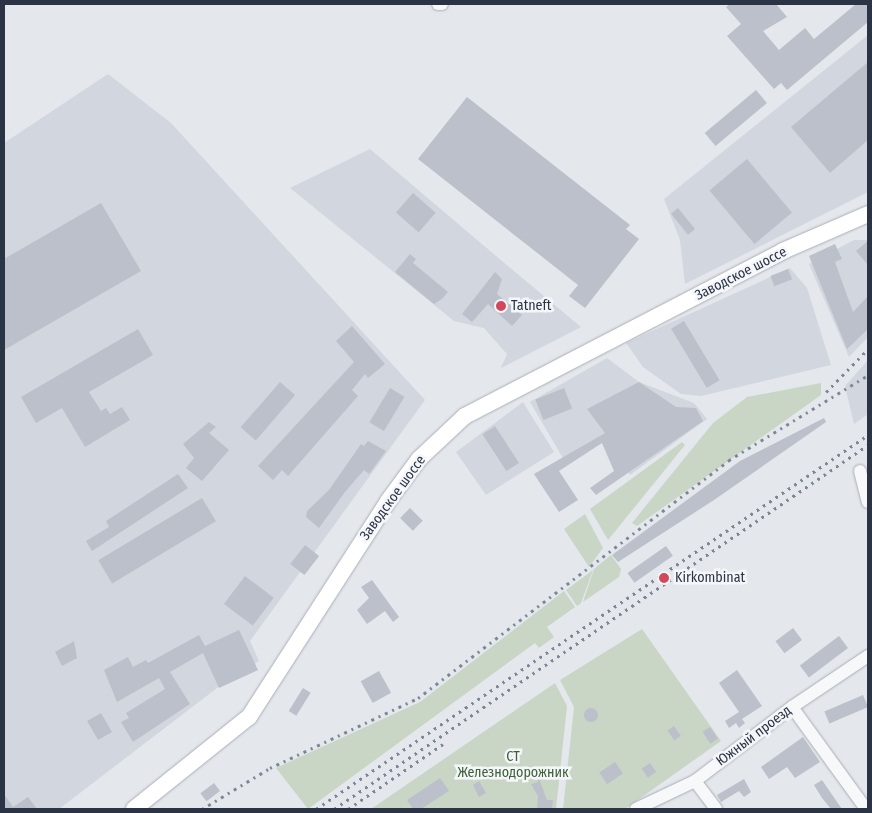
<!DOCTYPE html>
<meta charset="utf-8">
<style>
body{margin:0}
#map{position:relative;width:872px;height:813px;overflow:hidden;background:#e4e7ec;font-family:"Fira Sans Condensed",sans-serif}
div>[style]{position:absolute}
.built>*{inset:0;background:#d2d6de}
.green>*{inset:0;background:#c9d6c5}
.building>*{inset:0;background:#bbc0ca;transform-origin:0 0}
.round{border-radius:50%}
.roads{filter:drop-shadow(0 0 1px #a9aeb7) drop-shadow(0 0 1px #a9aeb7)}
.minor>*{height:12px;margin:-6px;padding:0 6px;transform-origin:6px;border-radius:6px;background:#f7f8fa}
.major>*{height:16px;margin:-8px;padding:0 8px;transform-origin:8px;border-radius:8px;background:#fff}
.rail>*{height:2.5px;margin-top:-1.25px;transform-origin:0;background:repeating-linear-gradient(90deg,#7d8696 0 2.5px,transparent 0 7.5px)}
.dots>*{width:14px;height:14px;translate:-50% -50%;box-sizing:border-box;border:2px solid #f4f6f9;border-radius:50%}
span{translate:-50% -50%;white-space:nowrap;text-align:center;line-height:1.15;-webkit-text-stroke:5px #f4f6f9;paint-order:stroke}
.street-label{font-size:14px;color:#2b3445}
.poi-label{font-size:14px;color:#2b3445}
.left{translate:0 -50%;text-align:left}
.park-label{font-size:14px;color:#3f6138}
.frame{position:absolute;inset:0;border:5px solid #2b3445;pointer-events:none}
</style>
<div id="map">
<div class="built">
<div style="clip-path:polygon(868px 35px,868px 192px,685px 284px,680px 240px,664px 199px)"></div>
<div style="clip-path:polygon(108px 74px,171px 123px,425px 400px,250px 641px,259px 661px,234px 675px,59px 809px,4px 809px,4px 143px)"></div>
<div style="clip-path:polygon(370px 149px,496px 256px,581px 327px,501px 368px,507px 354px,484px 328px,454px 321px,290px 188px)"></div>
<div style="clip-path:polygon(854px 240px,868px 240px,868px 337px,849px 357px,809px 264px)"></div>
<div style="clip-path:polygon(790px 268px,807px 288px,831px 365px,701px 396px,681px 394px,643px 367px,626px 343px)"></div>
<div style="clip-path:polygon(607px 358px,639px 382px,694px 403px,707px 419px,630px 475px,605px 433px,563px 458px,530px 402px)"></div>
<div style="clip-path:polygon(868px 360px,868px 414px,854px 424px,845px 386px)"></div>
<div style="clip-path:polygon(523px 402px,554px 452px,486px 495px,456px 452px)"></div>
</div>
<div class="green">
<div style="clip-path:polygon(821px 383px,821px 395px,637px 526px,632px 523px,713px 423px,747px 397px)"></div>
<div style="clip-path:polygon(682px 442px,685px 445px,608px 540px,590px 509px)"></div>
<div style="clip-path:polygon(585px 514px,603px 548px,589px 567px,564px 529px)"></div>
<div style="clip-path:polygon(611px 555px,621px 569px,619px 577px,583px 602px,594px 569px)"></div>
<div style="clip-path:polygon(593px 570px,581px 603px,577px 606px,566px 590px)"></div>
<div style="clip-path:polygon(564px 591px,575px 607px,547px 627px,554px 637px,539px 648px,535px 643px,308px 809px,276px 768px,420px 702px)"></div>
<div style="clip-path:polygon(642px 629px,721px 741px,625px 809px,563px 809px,574px 707px,560px 680px)"></div>
<div style="clip-path:polygon(555px 683px,567px 706px,556px 809px,371px 809px)"></div>
</div>
<div class="building">
<div style="clip-path:polygon(730px 4px,776px 4px,787px 17px,763px 31px,779px 50px,805px 28px,814px 39px,856px 4px,868px 4px,868px 22px,787px 90px,781px 83px,774px 89px,727px 36px,741px 24px,726px 7px)"></div>
<div style="clip-path:polygon(868px 62px,868px 140px,830px 173px,791px 127px)"></div>
<div style="left:756px;top:90px;width:17px;height:67px;rotate:50deg"></div>
<div style="clip-path:polygon(467px 97px,630px 225px,626px 229px,639px 239px,585px 308px,569px 296px,578px 285px,418px 159px)"></div>
<div style="left:747px;top:159px;width:70px;height:49px;rotate:50deg"></div>
<div style="left:413px;top:193px;width:30px;height:26px;rotate:41deg"></div>
<div style="clip-path:polygon(101px 203px,141px 271px,4px 350px,4px 259px)"></div>
<div style="left:678px;top:208px;width:27px;height:9px;rotate:51deg"></div>
<div style="clip-path:polygon(868px 241px,868px 265px,856px 251px)"></div>
<div style="clip-path:polygon(835px 244px,842px 259px,835px 262px,853px 312px,868px 296px,868px 329px,847px 349px,809px 256px)"></div>
<div style="clip-path:polygon(410px 254px,416px 259px,413px 263px,448px 292px,442px 299px,434px 304px,395px 272px)"></div>
<div style="left:788px;top:269px;width:11px;height:19px;rotate:68deg"></div>
<div style="clip-path:polygon(495px 272px,502px 279px,497px 294px,522px 315px,512px 326px,488px 304px,472px 322px,462px 314px)"></div>
<div style="left:684px;top:321px;width:69px;height:15px;rotate:59deg"></div>
<div style="clip-path:polygon(352px 326px,385px 364px,368px 378px,365px 374px,352px 390px,358px 396px,288px 476px,282px 470px,273px 480px,258px 466px,354px 362px,336px 341px)"></div>
<div style="clip-path:polygon(138px 329px,153px 355px,89px 392px,101px 411px,106px 408px,110px 414px,122px 407px,130px 420px,85px 447px,62px 408px,36px 423px,21px 397px)"></div>
<div style="left:280px;top:382px;width:20px;height:60px;rotate:41deg"></div>
<div style="clip-path:polygon(639px 382px,676px 407px,696px 408px,703px 421px,596px 495px,590px 488px,614px 471px,602px 443px,559px 471px,578px 500px,559px 512px,534px 474px,605px 433px,587px 409px)"></div>
<div style="left:390px;top:388px;width:17px;height:40px;rotate:31deg"></div>
<div style="left:564px;top:388px;width:22px;height:31px;rotate:68deg"></div>
<div style="clip-path:polygon(824px 418px,826px 422px,714px 500px,618px 562px,612px 555px,740px 461px)"></div>
<div style="clip-path:polygon(209px 422px,216px 427px,209px 433px,229px 450px,202px 481px,186px 468px,194px 458px,183px 444px)"></div>
<div style="left:495px;top:426px;width:44px;height:15px;rotate:57deg"></div>
<div style="clip-path:polygon(368px 441px,386px 451px,369px 474px,364px 470px,345px 492px,319px 528px,306px 517px,307px 511px,329px 490px,361px 444px,364px 446px)"></div>
<div style="clip-path:polygon(178px 474px,188px 488px,92px 551px,86px 541px,109px 527px,106px 521px)"></div>
<div style="left:202px;top:498px;width:27px;height:121px;rotate:59deg"></div>
<div style="left:410px;top:508px;width:18px;height:14px;rotate:45deg"></div>
<div style="left:305px;top:545px;width:18px;height:24px;rotate:38deg"></div>
<div style="left:666px;top:546px;width:12px;height:47px;rotate:55deg"></div>
<div style="left:245px;top:576px;width:36px;height:35px;rotate:37deg"></div>
<div style="clip-path:polygon(372px 580px,399px 617px,393px 622px,385px 611px,367px 624px,357px 610px,369px 598px,361px 587px)"></div>
<div style="left:793px;top:628px;width:15px;height:22px;rotate:53deg"></div>
<div style="clip-path:polygon(239px 630px,258px 670px,219px 688px,203px 653px,170px 672px,190px 704px,133px 742px,121px 722px,129px 718px,126px 713px,165px 689px,159px 678px,117px 702px,104px 670px,128px 657px,133px 667px,146px 660px,148px 663px,199px 635px,205px 646px)"></div>
<div style="left:839px;top:636px;width:15px;height:49px;rotate:53deg"></div>
<div style="clip-path:polygon(74px 641px,77px 658px,62px 666px,55px 652px)"></div>
<div style="clip-path:polygon(737px 670px,762px 706px,742px 719px,745px 723px,739px 728px,736px 723px,729px 728px,725px 721px,739px 712px,719px 683px)"></div>
<div style="left:379px;top:671px;width:25px;height:21px;rotate:61deg"></div>
<div style="left:303px;top:688px;width:9px;height:27px;rotate:32deg"></div>
<div style="left:863px;top:695px;width:13px;height:42px;rotate:67deg"></div>
<div class="round" style="left:584px;top:708px;width:14px;height:14px"></div>
<div style="left:101px;top:713px;width:22px;height:16px;rotate:60deg"></div>
<div style="left:674px;top:726px;width:12px;height:8px;rotate:55deg"></div>
<div style="left:710px;top:727px;width:14px;height:9px;rotate:56deg"></div>
<div style="clip-path:polygon(803px 737px,820px 762px,795px 778px,787px 767px,769px 779px,761px 767px)"></div>
<div style="left:615px;top:762px;width:14px;height:19px;rotate:56deg"></div>
<div style="left:650px;top:763px;width:11px;height:10px;rotate:56deg"></div>
<div style="clip-path:polygon(538px 776px,547px 800px,553px 800px,552px 809px,537px 809px,538px 796px,531px 784px,538px 782px)"></div>
<div style="clip-path:polygon(440px 778px,449px 791px,421px 809px,413px 809px,407px 800px)"></div>
<div style="clip-path:polygon(744px 779px,751px 792px,744px 797px,739px 791px,721px 802px,717px 795px)"></div>
<div style="clip-path:polygon(822px 780px,835px 799px,842px 809px,831px 809px,822px 798px,814px 785px)"></div>
<div style="clip-path:polygon(479px 781px,486px 793px,479px 797px,473px 785px)"></div>
<div style="left:214px;top:783px;width:10px;height:17px;rotate:53deg"></div>
<div style="clip-path:polygon(4px 794px,13px 807px,28px 797px,37px 809px,4px 809px)"></div>
</div>
<div class="roads">
<div class="minor">
<div style="left:438px;top:4px;width:4px"></div>
<div style="left:860px;top:471px;width:32px;rotate:76deg"></div>
<div style="left:792px;top:707px;width:126px;rotate:54deg"></div>
<div style="left:695px;top:781px;width:35px;rotate:53deg"></div>
<div style="left:636px;top:809px;width:65px;rotate:-25.4deg"></div>
<div style="left:695px;top:781px;width:122px;rotate:-37.3deg"></div>
<div style="left:792px;top:707px;width:92px;rotate:-33.9deg"></div>
</div>
<div class="major">
<div style="left:134px;top:809px;width:147px;rotate:-38.7deg"></div>
<div style="left:249px;top:717px;width:257px;rotate:-57.2deg"></div>
<div style="left:388px;top:501px;width:52px;rotate:-53.6deg"></div>
<div style="left:419px;top:459px;width:63px;rotate:-43.1deg"></div>
<div style="left:465px;top:416px;width:358px;rotate:-27.4deg"></div>
<div style="left:783px;top:251px;width:93px;rotate:-23.5deg"></div>
</div>
</div>
<div class="rail">
<div style="left:826px;top:392px;width:60px;rotate:-45.7deg"></div>
<div style="left:202px;top:809px;width:79px;rotate:-31.1deg"></div>
<div style="left:270px;top:768px;width:164px;rotate:-25.3deg"></div>
<div style="left:418px;top:698px;width:392px;rotate:-37.4deg"></div>
<div style="left:729px;top:460px;width:163px;rotate:-31.4deg"></div>
<div style="left:316px;top:809px;width:667px;rotate:-34.12deg"></div>
<div style="left:334px;top:809px;width:646px;rotate:-34.28deg"></div>
<div style="left:348px;top:809px;width:115px;rotate:-34.4deg"></div>
</div>
<div class="dots">
<div style="left:501px;top:306px;background:#d1495b"></div>
<div style="left:664px;top:578px;background:#d1495b"></div>
</div>
<div class="street-label">
<span style="left:741px;top:274px;rotate:-27deg">Заводское шоссе</span>
<span style="left:393px;top:498px;rotate:-54deg">Заводское шоссе</span>
<span style="left:754px;top:736px;rotate:-37deg">Южный проезд</span>
</div>
<div class="poi-label">
<span class="left" style="left:511px;top:306px">Tatneft</span>
<span class="left" style="left:675px;top:578px">Kirkombinat</span>
</div>
<div class="park-label">
<span style="left:513px;top:765px">СТ<br>Железнодорожник</span>
</div>
<div class="frame"></div>
</div>
